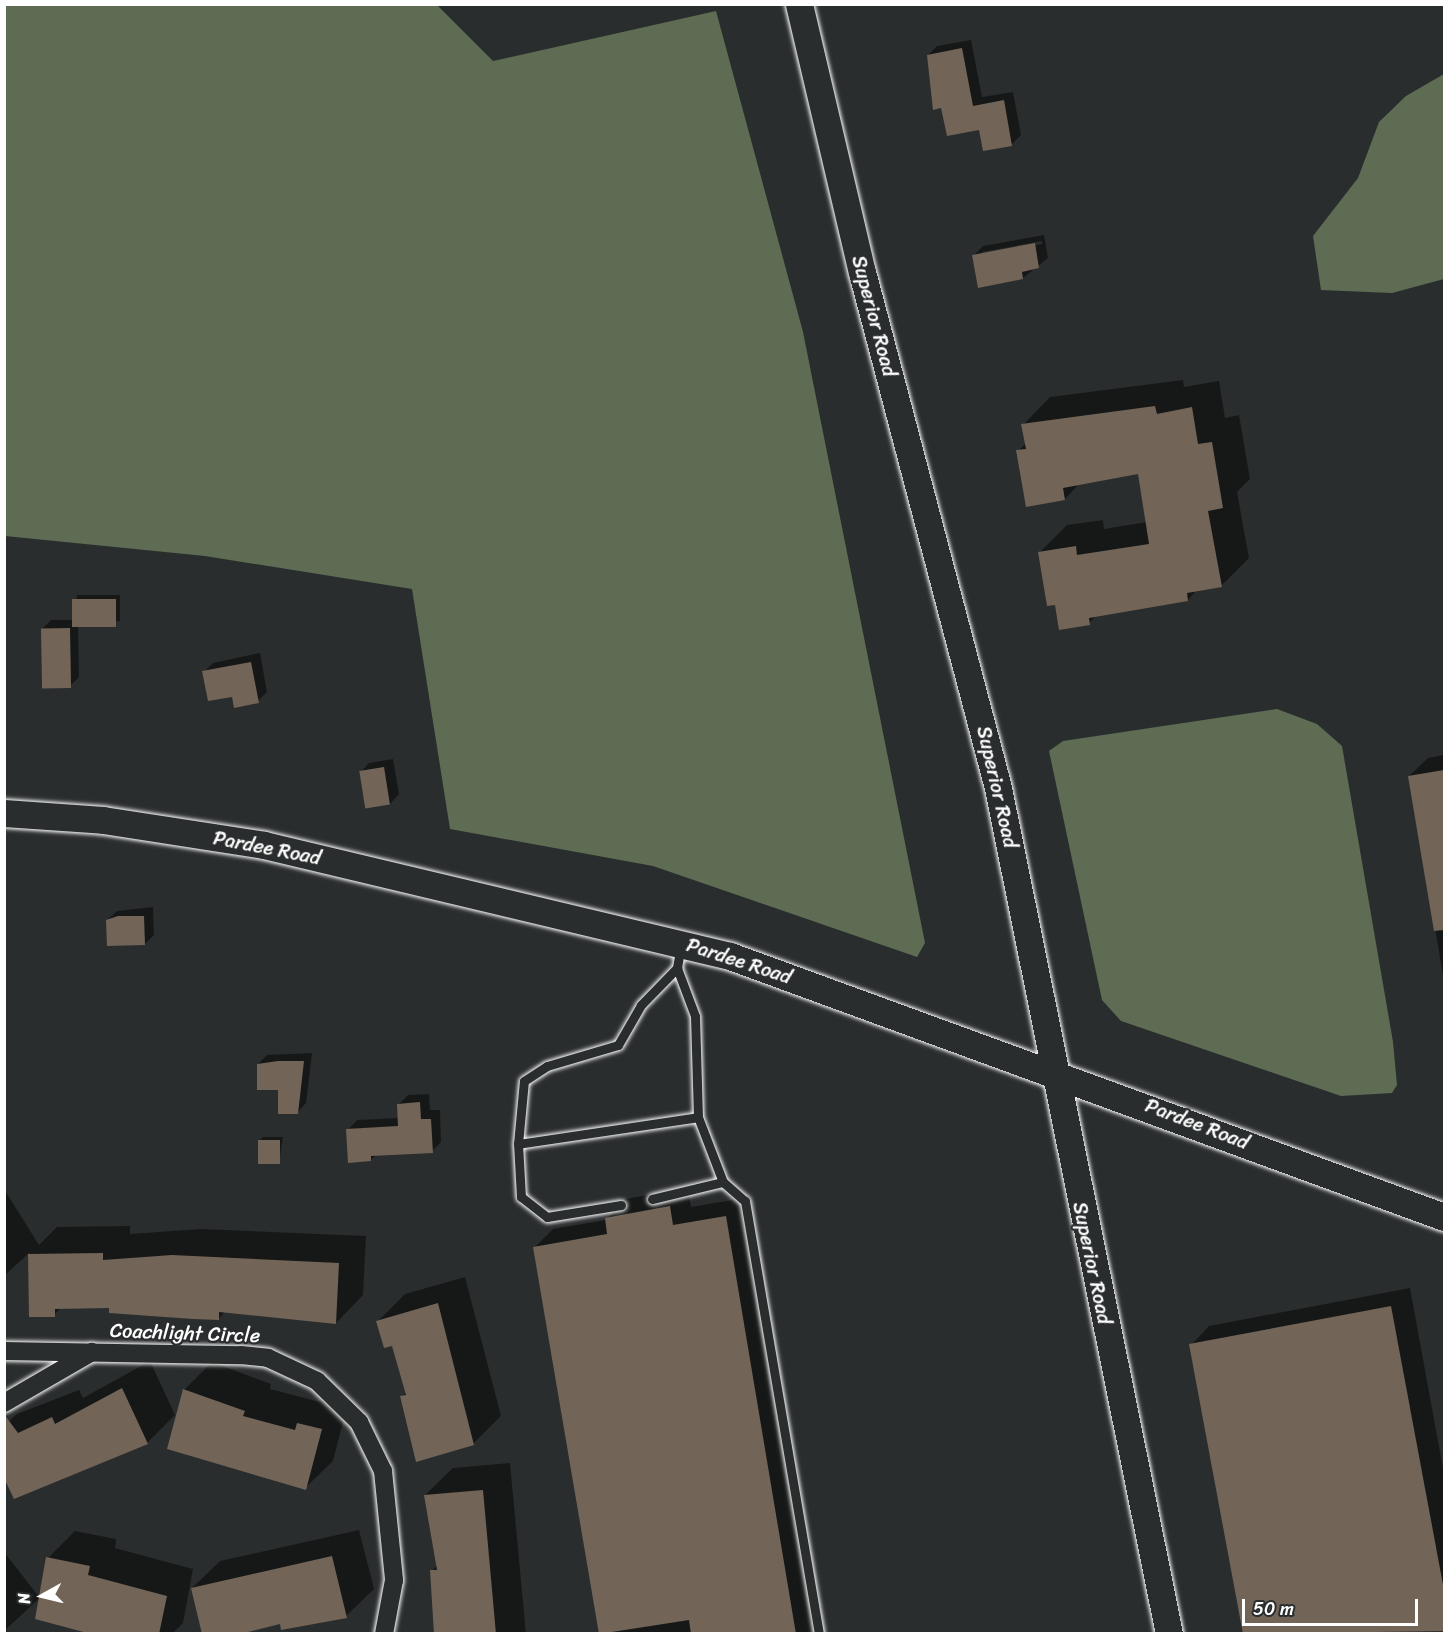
<!DOCTYPE html>
<style>
body{margin:0}
#map{position:relative;width:1449px;height:1638px;overflow:hidden;background:#2a2d2e;font-family:Sriracha,sans-serif}
div>[style]{position:absolute}
.green>*{inset:0;background:#5e6c54}
.shadow>*{inset:0;background:#0007}
.building>*{inset:0;background:#726558;transform-origin:0 0}
.roads{filter:drop-shadow(0 0 2px #fff) drop-shadow(0 0 2px #fff)}
.lane>*{height:9px;margin:-4.5px;padding:0 4.5px;transform-origin:4.5px;border-radius:4.5px;background:#2a2d2e}
.street>*{height:18px;margin:-9px;padding:0 9px;transform-origin:9px;border-radius:9px;background:#2a2d2e}
.secondary>*{height:27px;margin:-13.5px;padding:0 13.5px;transform-origin:13.5px;border-radius:13.5px;background:#2a2d2e}
span{translate:-50% -50%;white-space:nowrap;text-align:center;line-height:1.15;-webkit-text-stroke:4.5px #2a2d2e;paint-order:stroke}
.street-label{font-size:20px;color:#fff}
.frame{position:absolute;inset:0;border:6px solid #fff;pointer-events:none}
.north{position:absolute;left:12px;top:1566px;width:60px;height:60px;-webkit-text-stroke:4px #2a2d2e;paint-order:stroke;rotate:262deg;font-size:16px;font-weight:700;line-height:24px;text-align:center;color:#fff}
.north::after{content:'';display:block;margin:auto;width:21px;height:27px;background:#fff;clip-path:polygon(50% 0,100% 100%,50% 72%,0 100%)}
.scale{position:absolute;left:1242px;top:1599px;width:176px;height:27px;box-sizing:border-box;border:3px solid #fff;border-top:0;padding-left:8px;font-size:18px;line-height:21px;white-space:nowrap;color:#fff;-webkit-text-stroke:4px #2a2d2e;paint-order:stroke}
</style>
<div id="map">
<div class="green">
<div style="clip-path:polygon(4px 5px,437px 5px,493px 61px,716px 11px,803px 332px,925px 943px,917px 957px,653px 866px,450px 829px,412px 589px,205px 556px,5px 536px)"></div>
<div style="clip-path:polygon(1444px 74px,1444px 279px,1392px 293px,1321px 290px,1313px 236px,1358px 178px,1379px 122px,1406px 96px)"></div>
<div style="clip-path:polygon(1277px 709px,1317px 724px,1342px 746px,1393px 1042px,1397px 1085px,1392px 1093px,1341px 1096px,1121px 1021px,1102px 1000px,1049px 751px,1063px 741px)"></div>
</div>
<div class="shadow">
<div style="clip-path:polygon(971px 40px,982px 97px,1013px 92px,1021px 135px,1012px 144px,980px 128px,928px 55px,937px 46px)"></div>
<div style="clip-path:polygon(evenodd,1044px 235px,1048px 258px,1023px 278px,974px 255px,983px 246px,1044px 235px,1042px 241px,1042px 244px,982px 255px,982px 252px,1042px 241px)"></div>
<div style="clip-path:polygon(1183px 380px,1184px 387px,1219px 381px,1225px 418px,1239px 415px,1250px 479px,1237px 492px,1249px 558px,1221px 586px,1197px 590px,1188px 600px,1097px 615px,1089px 623px,1056px 603px,1039px 553px,1067px 525px,1103px 520px,1104px 529px,1147px 522px,1140px 473px,1079px 484px,1065px 499px,1018px 451px,1026px 443px,1023px 425px,1050px 397px)"></div>
<div style="clip-path:polygon(77px 595px,120px 595px,120px 621px,78px 625px,79px 677px,70px 686px,42px 629px,51px 620px,73px 620px)"></div>
<div style="clip-path:polygon(260px 653px,267px 692px,258px 701px,233px 695px,204px 672px,213px 663px)"></div>
<div style="clip-path:polygon(1444px 738px,1444px 981px,1409px 776px,1428px 758px,1443px 755px)"></div>
<div style="clip-path:polygon(393px 759px,399px 794px,390px 804px,360px 773px,369px 763px)"></div>
<div style="clip-path:polygon(153px 907px,154px 935px,145px 944px,107px 920px,117px 911px)"></div>
<div style="clip-path:polygon(312px 1053px,306px 1103px,297px 1113px,258px 1064px,267px 1055px)"></div>
<div style="clip-path:polygon(429px 1094px,430px 1110px,440px 1110px,441px 1142px,432px 1151px,377px 1154px,371px 1160px,348px 1130px,357px 1120px,399px 1118px,399px 1104px,408px 1095px)"></div>
<div style="clip-path:polygon(263px 1137px,283px 1137px,279px 1163px,259px 1141px)"></div>
<div style="clip-path:polygon(688px 1188px,691px 1207px,744px 1198px,818px 1634px,601px 1634px,534px 1248px,553px 1229px,606px 1220px,625px 1199px)"></div>
<div style="clip-path:polygon(4px 1189px,39px 1245px,57px 1227px,130px 1226px,130px 1234px,201px 1229px,366px 1236px,363px 1295px,336px 1323px,225px 1312px,218px 1319px,111px 1306px,62px 1307px,54px 1315px,31px 1315px,30px 1252px,4px 1276px)"></div>
<div style="clip-path:polygon(465px 1277px,501px 1416px,474px 1443px,402px 1397px,406px 1392px,393px 1344px,378px 1321px,405px 1294px)"></div>
<div style="clip-path:polygon(1410px 1288px,1444px 1474px,1444px 1630px,1245px 1634px,1191px 1345px,1209px 1326px)"></div>
<div style="clip-path:polygon(150px 1361px,175px 1415px,147px 1443px,15px 1497px,4px 1426px,17px 1414px,79px 1390px,83px 1398px)"></div>
<div style="clip-path:polygon(212px 1362px,271px 1384px,270px 1389px,320px 1402px,326px 1397px,348px 1402px,333px 1461px,305px 1488px,184px 1390px)"></div>
<div style="clip-path:polygon(510px 1463px,526px 1634px,436px 1634px,432px 1571px,437px 1565px,425px 1495px,453px 1468px)"></div>
<div style="clip-path:polygon(359px 1530px,374px 1589px,346px 1616px,281px 1622px,192px 1588px,220px 1561px)"></div>
<div style="clip-path:polygon(75px 1531px,116px 1539px,115px 1548px,193px 1569px,183px 1623px,172px 1634px,93px 1634px,40px 1598px,4px 1631px,4px 1552px,40px 1598px,48px 1558px)"></div>
</div>
<div class="building">
<div style="clip-path:polygon(962px 48px,973px 106px,1004px 100px,1012px 146px,983px 151px,979px 130px,947px 136px,941px 108px,933px 110px,927px 55px)"></div>
<div style="clip-path:polygon(1035px 243px,1039px 268px,1022px 272px,1023px 279px,978px 288px,972px 255px)"></div>
<div style="clip-path:polygon(1155px 406px,1157px 414px,1192px 407px,1198px 444px,1212px 442px,1223px 508px,1208px 511px,1222px 587px,1187px 593px,1188px 601px,1089px 618px,1090px 625px,1059px 630px,1055px 605px,1047px 606px,1038px 552px,1076px 546px,1077px 555px,1149px 544px,1138px 474px,1063px 488px,1065px 500px,1026px 507px,1016px 450px,1026px 449px,1021px 424px)"></div>
<div style="left:72px;top:599px;width:44px;height:28px"></div>
<div style="left:70px;top:628px;width:60px;height:29px;rotate:89deg"></div>
<div style="clip-path:polygon(251px 662px,259px 703px,234px 708px,232px 697px,208px 701px,202px 671px)"></div>
<div style="left:384px;top:767px;width:38px;height:25px;rotate:81deg"></div>
<div style="clip-path:polygon(1444px 770px,1444px 930px,1434px 931px,1408px 776px)"></div>
<div style="clip-path:polygon(118px 916px,144px 916px,145px 945px,107px 946px,106px 920px)"></div>
<div style="clip-path:polygon(278px 1061px,304px 1061px,298px 1114px,278px 1114px,278px 1090px,257px 1090px,257px 1064px)"></div>
<div style="clip-path:polygon(420px 1102px,421px 1119px,431px 1119px,433px 1153px,371px 1156px,371px 1161px,348px 1163px,346px 1129px,398px 1126px,397px 1104px)"></div>
<div style="left:258px;top:1140px;width:22px;height:24px"></div>
<div style="clip-path:polygon(670px 1206px,673px 1225px,726px 1216px,796px 1634px,691px 1634px,689px 1620px,599px 1634px,533px 1247px,607px 1234px,605px 1218px)"></div>
<div style="clip-path:polygon(103px 1253px,103px 1260px,172px 1255px,339px 1263px,336px 1324px,219px 1312px,219px 1320px,193px 1319px,109px 1313px,109px 1308px,55px 1309px,55px 1317px,29px 1317px,28px 1254px)"></div>
<div style="clip-path:polygon(438px 1303px,474px 1445px,416px 1462px,400px 1396px,406px 1395px,392px 1346px,384px 1348px,376px 1321px)"></div>
<div style="clip-path:polygon(1391px 1306px,1444px 1590px,1444px 1631px,1243px 1634px,1189px 1344px)"></div>
<div style="clip-path:polygon(122px 1388px,148px 1444px,14px 1499px,4px 1478px,4px 1414px,18px 1433px,52px 1417px,55px 1424px)"></div>
<div style="clip-path:polygon(183px 1389px,245px 1411px,243px 1416px,295px 1430px,297px 1423px,322px 1429px,306px 1490px,167px 1449px)"></div>
<div style="clip-path:polygon(483px 1490px,496px 1634px,434px 1634px,430px 1570px,437px 1570px,424px 1495px)"></div>
<div style="clip-path:polygon(332px 1556px,347px 1618px,281px 1630px,280px 1624px,240px 1634px,202px 1634px,191px 1588px)"></div>
<div style="clip-path:polygon(46px 1557px,90px 1566px,88px 1575px,167px 1596px,159px 1634px,91px 1634px,35px 1619px)"></div>
</div>
<div class="roads">
<div class="lane">
<div style="left:681px;top:945px;width:23px;rotate:100deg"></div>
<div style="left:677px;top:968px;width:51px;rotate:69.4deg"></div>
<div style="left:695px;top:1016px;width:101px;rotate:88.3deg"></div>
<div style="left:698px;top:1117px;width:70px;rotate:69deg"></div>
<div style="left:723px;top:1182px;width:29px;rotate:41deg"></div>
<div style="left:745px;top:1201px;width:439px;rotate:80.3deg"></div>
<div style="left:518px;top:1144px;width:182px;rotate:-8.5deg"></div>
<div style="left:652px;top:1199px;width:73px;rotate:-13.5deg"></div>
<div style="left:621px;top:1205px;width:75px;rotate:170.8deg"></div>
<div style="left:547px;top:1217px;width:33px;rotate:-142deg"></div>
<div style="left:521px;top:1197px;width:53px;rotate:-93.2deg"></div>
<div style="left:518px;top:1144px;width:63px;rotate:-84.6deg"></div>
<div style="left:524px;top:1081px;width:27px;rotate:-33deg"></div>
<div style="left:547px;top:1066px;width:74px;rotate:-16.5deg"></div>
<div style="left:618px;top:1045px;width:46px;rotate:-60.1deg"></div>
<div style="left:641px;top:1005px;width:52px;rotate:-45.8deg"></div>
</div>
<div class="street">
<div style="left:4px;top:1351px;width:237px;rotate:1deg"></div>
<div style="left:241px;top:1355px;width:27px;rotate:6deg"></div>
<div style="left:268px;top:1358px;width:54px;rotate:25.1deg"></div>
<div style="left:317px;top:1381px;width:59px;rotate:44.3deg"></div>
<div style="left:359px;top:1422px;width:55px;rotate:63.9deg"></div>
<div style="left:383px;top:1471px;width:110px;rotate:84.2deg"></div>
<div style="left:394px;top:1580px;width:55px;rotate:100.5deg"></div>
<div style="left:4px;top:1403px;width:102px;rotate:-30.1deg"></div>
</div>
<div class="secondary">
<div style="left:799px;top:4px;width:275px;rotate:76.8deg"></div>
<div style="left:862px;top:272px;width:534px;rotate:75.23deg"></div>
<div style="left:998px;top:788px;width:863px;rotate:78.57deg"></div>
<div style="left:4px;top:813px;width:99px;rotate:4deg"></div>
<div style="left:103px;top:820px;width:163px;rotate:8.8deg"></div>
<div style="left:264px;top:845px;width:479px;rotate:13.4deg"></div>
<div style="left:730px;top:956px;width:760px;rotate:20.08deg"></div>
</div>
</div>
<div class="street-label">
<span style="left:874px;top:316px;rotate:75deg">Superior Road</span>
<span style="left:997px;top:787px;rotate:77deg">Superior Road</span>
<span style="left:267px;top:848px;rotate:11deg">Pardee Road</span>
<span style="left:739px;top:961px;rotate:18deg">Pardee Road</span>
<span style="left:1197px;top:1124px;rotate:21deg">Pardee Road</span>
<span style="left:1092px;top:1263px;rotate:78deg">Superior Road</span>
<span style="left:185px;top:1333px;rotate:2deg">Coachlight Circle</span>
</div>
<div class="frame"></div>
<div class="north">N</div>
<div class="scale">50 m</div>
</div>
